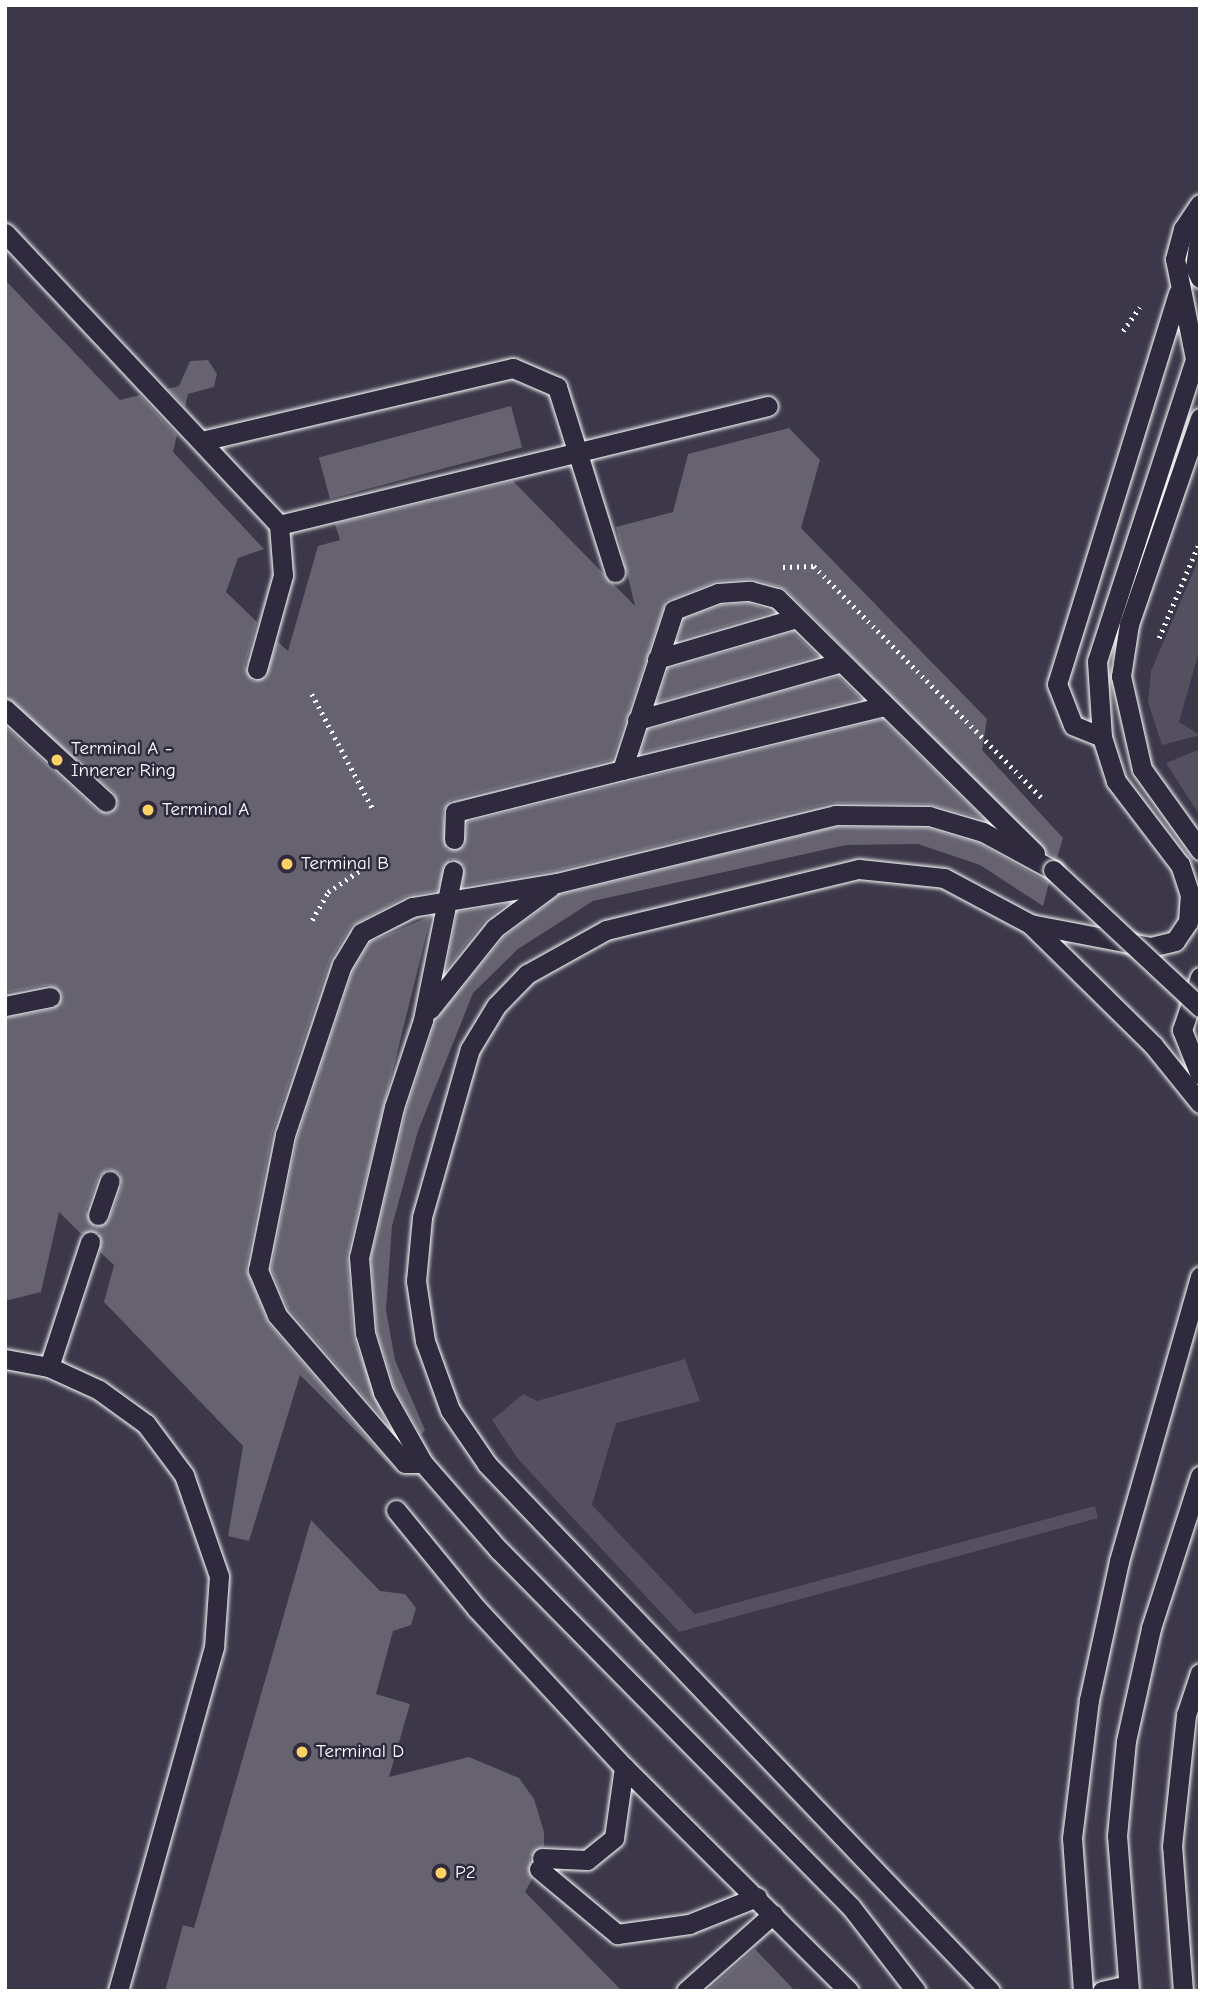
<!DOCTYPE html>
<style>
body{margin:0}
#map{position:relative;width:1205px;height:1996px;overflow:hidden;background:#3c3749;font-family:"Comic Neue",sans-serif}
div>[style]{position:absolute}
.green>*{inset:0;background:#555060}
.building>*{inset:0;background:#666270;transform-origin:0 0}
.path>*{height:4.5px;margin-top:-2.25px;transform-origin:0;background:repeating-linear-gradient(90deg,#fff 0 2px,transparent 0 7px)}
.roads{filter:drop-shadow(0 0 2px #fff) drop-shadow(0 0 2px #fff)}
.lane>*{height:19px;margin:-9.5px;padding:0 9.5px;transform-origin:9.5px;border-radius:9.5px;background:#2f2a3d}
.bridges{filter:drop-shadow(0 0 2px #fff) drop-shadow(0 0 2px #fff)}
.lane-bridge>*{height:19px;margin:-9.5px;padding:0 9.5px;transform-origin:9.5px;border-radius:9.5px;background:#2f2a3d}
.dots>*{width:19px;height:19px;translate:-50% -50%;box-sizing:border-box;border:4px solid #2f2a3d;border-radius:50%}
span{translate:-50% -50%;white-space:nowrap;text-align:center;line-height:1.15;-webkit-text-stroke:5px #2f2a3d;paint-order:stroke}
.poi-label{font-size:19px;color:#fff}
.left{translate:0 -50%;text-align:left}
.frame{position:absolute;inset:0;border:7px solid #fff;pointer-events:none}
</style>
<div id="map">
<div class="green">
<div style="clip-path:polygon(1200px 556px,1200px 648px,1179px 722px,1200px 735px,1162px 745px,1148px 702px,1151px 671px)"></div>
<div style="clip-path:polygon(1200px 749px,1200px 816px,1166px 763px)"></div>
<div style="clip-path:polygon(685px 1359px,700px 1401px,616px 1423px,592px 1505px,695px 1614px,1095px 1506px,1098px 1518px,679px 1632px,518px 1459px,492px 1420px,523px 1394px,537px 1401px)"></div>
</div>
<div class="building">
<div style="clip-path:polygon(evenodd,5px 280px,120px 400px,140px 395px,177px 435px,173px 452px,264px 549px,238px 558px,226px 592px,257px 622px,245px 666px,253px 681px,266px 677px,277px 641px,288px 651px,318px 546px,340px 540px,335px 524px,513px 481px,635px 606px,616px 527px,673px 512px,688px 454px,789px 428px,820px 460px,801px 528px,987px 719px,982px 750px,1063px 838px,1057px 858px,1047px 853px,785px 589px,753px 579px,717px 581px,666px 601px,612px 760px,451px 800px,443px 812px,447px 849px,464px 846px,467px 822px,882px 719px,984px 819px,929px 804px,832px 803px,555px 871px,462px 886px,464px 866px,450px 859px,437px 891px,407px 896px,351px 926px,330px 961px,273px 1131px,246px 1268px,268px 1323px,399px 1474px,300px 1375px,249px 1541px,228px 1536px,243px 1446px,104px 1302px,114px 1265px,100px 1252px,99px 1233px,81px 1234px,59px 1212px,41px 1292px,5px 1301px,5px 1018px,53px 1009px,62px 995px,48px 985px,5px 993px,5px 726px,98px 811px,110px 813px,118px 804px,114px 793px,5px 697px,5px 280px,108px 1169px,120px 1174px,122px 1185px,109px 1220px,95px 1227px,86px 1211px,99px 1176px,108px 1169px)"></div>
<div style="clip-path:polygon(208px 360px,217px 374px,214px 387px,188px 394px,185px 407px,168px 389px,179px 386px,190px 361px)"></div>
<div style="left:511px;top:406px;width:43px;height:199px;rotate:75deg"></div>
<div style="clip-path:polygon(749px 603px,774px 612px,677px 640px,684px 619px,721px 605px)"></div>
<div style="clip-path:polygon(793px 632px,818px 656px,657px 702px,668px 669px)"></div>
<div style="clip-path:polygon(838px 676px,862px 699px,640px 753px,648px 730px)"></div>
<div style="clip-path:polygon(836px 827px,927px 828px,978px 843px,1049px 883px,1043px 906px,980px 865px,918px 844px,846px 845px,593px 901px,518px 949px,473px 993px,418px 1131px,392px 1226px,386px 1310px,395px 1360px,425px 1430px,421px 1435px,394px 1387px,377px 1331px,371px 1258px,406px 1110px,436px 1020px,504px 937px,559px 895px)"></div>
<div style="clip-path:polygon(507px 904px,485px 920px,446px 970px,457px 912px)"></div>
<div style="clip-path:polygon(431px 916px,347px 1255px,353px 1336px,386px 1422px,288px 1308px,271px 1269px,297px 1138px,353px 970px,370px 942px)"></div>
<div style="clip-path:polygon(311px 1520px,380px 1591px,405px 1594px,416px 1608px,411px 1625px,393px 1631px,376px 1694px,410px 1704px,389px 1777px,469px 1757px,519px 1778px,534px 1799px,544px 1832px,544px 1846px,530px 1857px,532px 1879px,525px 1892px,622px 1991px,165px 1991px,183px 1925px,194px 1928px)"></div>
<div style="clip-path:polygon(755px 1949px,795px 1991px,707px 1991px)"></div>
</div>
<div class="path">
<div style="left:1123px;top:331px;width:29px;rotate:-55deg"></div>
<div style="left:783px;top:567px;width:31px;rotate:-2deg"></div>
<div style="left:814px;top:566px;width:327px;rotate:45.5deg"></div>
<div style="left:1159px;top:638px;width:105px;rotate:-67.1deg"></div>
<div style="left:312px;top:694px;width:130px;rotate:62.1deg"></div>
<div style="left:312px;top:920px;width:32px;rotate:-60deg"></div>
<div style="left:328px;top:892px;width:48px;rotate:-34deg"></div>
</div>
<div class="roads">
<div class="lane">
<div style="left:1200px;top:232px;width:35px;rotate:98deg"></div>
<div style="left:1195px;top:267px;width:12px;rotate:66deg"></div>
<div style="left:5px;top:233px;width:400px;rotate:46.8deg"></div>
<div style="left:279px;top:525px;width:503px;rotate:-13.68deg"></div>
<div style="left:1200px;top:418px;width:218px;rotate:109deg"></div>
<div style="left:1129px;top:624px;width:53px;rotate:98.7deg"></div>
<div style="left:1121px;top:676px;width:95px;rotate:77.3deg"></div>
<div style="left:1142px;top:769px;width:100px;rotate:54.4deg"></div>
<div style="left:206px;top:440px;width:315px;rotate:-13.2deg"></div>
<div style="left:513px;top:368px;width:48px;rotate:23.4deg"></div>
<div style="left:557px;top:387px;width:194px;rotate:72.6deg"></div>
<div style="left:657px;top:659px;width:145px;rotate:-16.4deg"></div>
<div style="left:257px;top:669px;width:98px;rotate:-74.5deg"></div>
<div style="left:283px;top:575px;width:50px;rotate:-94.6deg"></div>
<div style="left:5px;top:709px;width:137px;rotate:42.6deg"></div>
<div style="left:637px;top:720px;width:209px;rotate:-15.8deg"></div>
<div style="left:1102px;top:737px;width:31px;rotate:-158deg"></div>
<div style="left:1073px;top:725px;width:44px;rotate:-111.3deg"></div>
<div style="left:1057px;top:684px;width:409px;rotate:-72.8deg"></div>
<div style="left:622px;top:770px;width:267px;rotate:-13.7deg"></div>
<div style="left:454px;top:839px;width:27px;rotate:-88deg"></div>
<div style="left:455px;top:812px;width:172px;rotate:-14.1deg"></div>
<div style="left:622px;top:770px;width:168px;rotate:-72deg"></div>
<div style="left:674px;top:610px;width:47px;rotate:-21.1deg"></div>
<div style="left:718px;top:593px;width:32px;rotate:-4deg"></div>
<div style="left:750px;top:591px;width:28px;rotate:15deg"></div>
<div style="left:777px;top:598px;width:363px;rotate:44.7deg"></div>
<div style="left:453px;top:871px;width:152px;rotate:101.4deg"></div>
<div style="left:423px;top:1020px;width:92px;rotate:108.4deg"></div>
<div style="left:394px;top:1107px;width:154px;rotate:103.1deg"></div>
<div style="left:359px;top:1257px;width:76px;rotate:85.5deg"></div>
<div style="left:365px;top:1333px;width:62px;rotate:73deg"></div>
<div style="left:383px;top:1392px;width:81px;rotate:60.6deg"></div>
<div style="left:423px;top:1463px;width:116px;rotate:48.9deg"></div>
<div style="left:499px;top:1550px;width:501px;rotate:45.4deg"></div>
<div style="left:851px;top:1907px;width:106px;rotate:52.3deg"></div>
<div style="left:1030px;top:924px;width:123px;rotate:10.8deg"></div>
<div style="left:1151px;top:947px;width:25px;rotate:-14deg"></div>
<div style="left:1175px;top:941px;width:23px;rotate:-56deg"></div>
<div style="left:1188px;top:922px;width:27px;rotate:-86deg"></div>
<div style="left:1190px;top:895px;width:32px;rotate:-108deg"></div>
<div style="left:1180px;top:865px;width:106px;rotate:-127.3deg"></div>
<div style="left:1116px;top:781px;width:46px;rotate:-107.7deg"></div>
<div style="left:1102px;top:737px;width:76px;rotate:-93.8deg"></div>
<div style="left:1097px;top:661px;width:318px;rotate:-72deg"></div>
<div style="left:1195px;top:359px;width:102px;rotate:-101.3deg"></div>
<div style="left:1175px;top:259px;width:31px;rotate:-75deg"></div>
<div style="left:1183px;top:229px;width:30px;rotate:-56deg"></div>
<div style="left:1200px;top:977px;width:56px;rotate:108.8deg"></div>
<div style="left:1182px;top:1030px;width:48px;rotate:68.2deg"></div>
<div style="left:5px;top:1006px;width:46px;rotate:-11.3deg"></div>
<div style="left:430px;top:1009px;width:104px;rotate:-51.3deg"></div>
<div style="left:495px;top:928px;width:69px;rotate:-36.7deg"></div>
<div style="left:98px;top:1215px;width:36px;rotate:-71deg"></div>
<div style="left:5px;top:1359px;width:45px;rotate:10.3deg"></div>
<div style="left:49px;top:1367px;width:55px;rotate:24.7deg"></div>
<div style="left:99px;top:1390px;width:58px;rotate:35.9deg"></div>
<div style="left:146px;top:1424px;width:64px;rotate:53.3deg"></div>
<div style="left:184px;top:1475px;width:107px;rotate:70.9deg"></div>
<div style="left:219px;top:1576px;width:71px;rotate:94deg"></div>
<div style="left:214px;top:1647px;width:357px;rotate:105.6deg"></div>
<div style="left:49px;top:1367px;width:132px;rotate:-71.8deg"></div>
<div style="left:423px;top:1463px;width:18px;rotate:180deg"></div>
<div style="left:405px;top:1463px;width:196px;rotate:-130.9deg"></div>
<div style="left:277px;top:1315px;width:49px;rotate:-112.9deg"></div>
<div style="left:258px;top:1270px;width:138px;rotate:-78.7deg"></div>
<div style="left:285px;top:1135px;width:179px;rotate:-71.5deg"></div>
<div style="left:342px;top:965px;width:37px;rotate:-59deg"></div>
<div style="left:361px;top:933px;width:57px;rotate:-27deg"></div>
<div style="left:412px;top:907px;width:147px;rotate:-9.4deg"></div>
<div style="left:557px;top:883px;width:286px;rotate:-13.7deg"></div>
<div style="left:835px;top:815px;width:94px;rotate:0.6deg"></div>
<div style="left:929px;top:816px;width:56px;rotate:16.5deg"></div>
<div style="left:983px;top:832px;width:80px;rotate:28.5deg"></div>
<div style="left:396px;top:1510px;width:128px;rotate:50.7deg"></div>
<div style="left:477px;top:1609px;width:216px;rotate:47.1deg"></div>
<div style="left:624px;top:1767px;width:317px;rotate:44.9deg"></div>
<div style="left:542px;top:1858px;width:45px;rotate:2.5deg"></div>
<div style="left:587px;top:1860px;width:35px;rotate:-39deg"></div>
<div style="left:614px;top:1838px;width:72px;rotate:-82deg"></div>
<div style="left:539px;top:1869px;width:102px;rotate:39.8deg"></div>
<div style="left:617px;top:1934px;width:73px;rotate:-7.9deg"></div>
<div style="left:689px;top:1924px;width:73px;rotate:-21.7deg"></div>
<div style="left:686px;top:1991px;width:116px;rotate:-41.5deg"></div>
<div style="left:990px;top:1991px;width:729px;rotate:-133.67deg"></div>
<div style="left:487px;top:1464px;width:65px;rotate:-124.4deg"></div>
<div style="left:450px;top:1410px;width:73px;rotate:-109.9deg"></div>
<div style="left:425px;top:1341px;width:61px;rotate:-98.5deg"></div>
<div style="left:416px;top:1281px;width:64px;rotate:-84.6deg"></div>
<div style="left:422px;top:1217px;width:175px;rotate:-74.1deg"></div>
<div style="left:470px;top:1049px;width:50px;rotate:-58.8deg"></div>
<div style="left:496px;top:1006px;width:45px;rotate:-45.9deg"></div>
<div style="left:527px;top:974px;width:90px;rotate:-29.1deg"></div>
<div style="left:606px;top:930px;width:260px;rotate:-13.6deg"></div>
<div style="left:859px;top:869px;width:85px;rotate:6deg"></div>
<div style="left:944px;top:878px;width:98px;rotate:28.1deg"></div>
<div style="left:1030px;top:924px;width:173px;rotate:44.5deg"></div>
<div style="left:1153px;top:1045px;width:75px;rotate:51deg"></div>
<div style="left:1083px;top:1991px;width:153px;rotate:-94.1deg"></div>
<div style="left:1072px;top:1838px;width:139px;rotate:-83deg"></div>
<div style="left:1089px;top:1700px;width:142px;rotate:-77.8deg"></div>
<div style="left:1119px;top:1561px;width:296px;rotate:-74.1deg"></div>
<div style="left:1102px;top:1991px;width:27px;rotate:-13deg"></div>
<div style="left:1129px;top:1991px;width:155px;rotate:-94.4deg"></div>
<div style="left:1117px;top:1836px;width:95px;rotate:-84.6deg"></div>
<div style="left:1126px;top:1741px;width:116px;rotate:-77.5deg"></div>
<div style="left:1151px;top:1628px;width:160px;rotate:-72.1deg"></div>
<div style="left:1183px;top:1991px;width:145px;rotate:-94.3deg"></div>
<div style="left:1172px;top:1846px;width:132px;rotate:-83.9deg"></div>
<div style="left:1186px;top:1715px;width:44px;rotate:-71.6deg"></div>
</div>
</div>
<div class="bridges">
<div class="lane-bridge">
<div style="left:1053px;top:870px;width:201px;rotate:43deg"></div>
</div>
</div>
<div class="dots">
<div style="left:57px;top:760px;background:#ffd166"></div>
<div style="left:148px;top:810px;background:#ffd166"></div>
<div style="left:287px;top:864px;background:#ffd166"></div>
<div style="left:302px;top:1752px;background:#ffd166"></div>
<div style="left:441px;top:1873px;background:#ffd166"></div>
</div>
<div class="poi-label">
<span class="left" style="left:71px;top:760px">Terminal A -<br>Innerer Ring</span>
<span class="left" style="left:162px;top:810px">Terminal A</span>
<span class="left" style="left:301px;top:864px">Terminal B</span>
<span class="left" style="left:316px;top:1752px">Terminal D</span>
<span class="left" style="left:455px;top:1873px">P2</span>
</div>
<div class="frame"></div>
</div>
